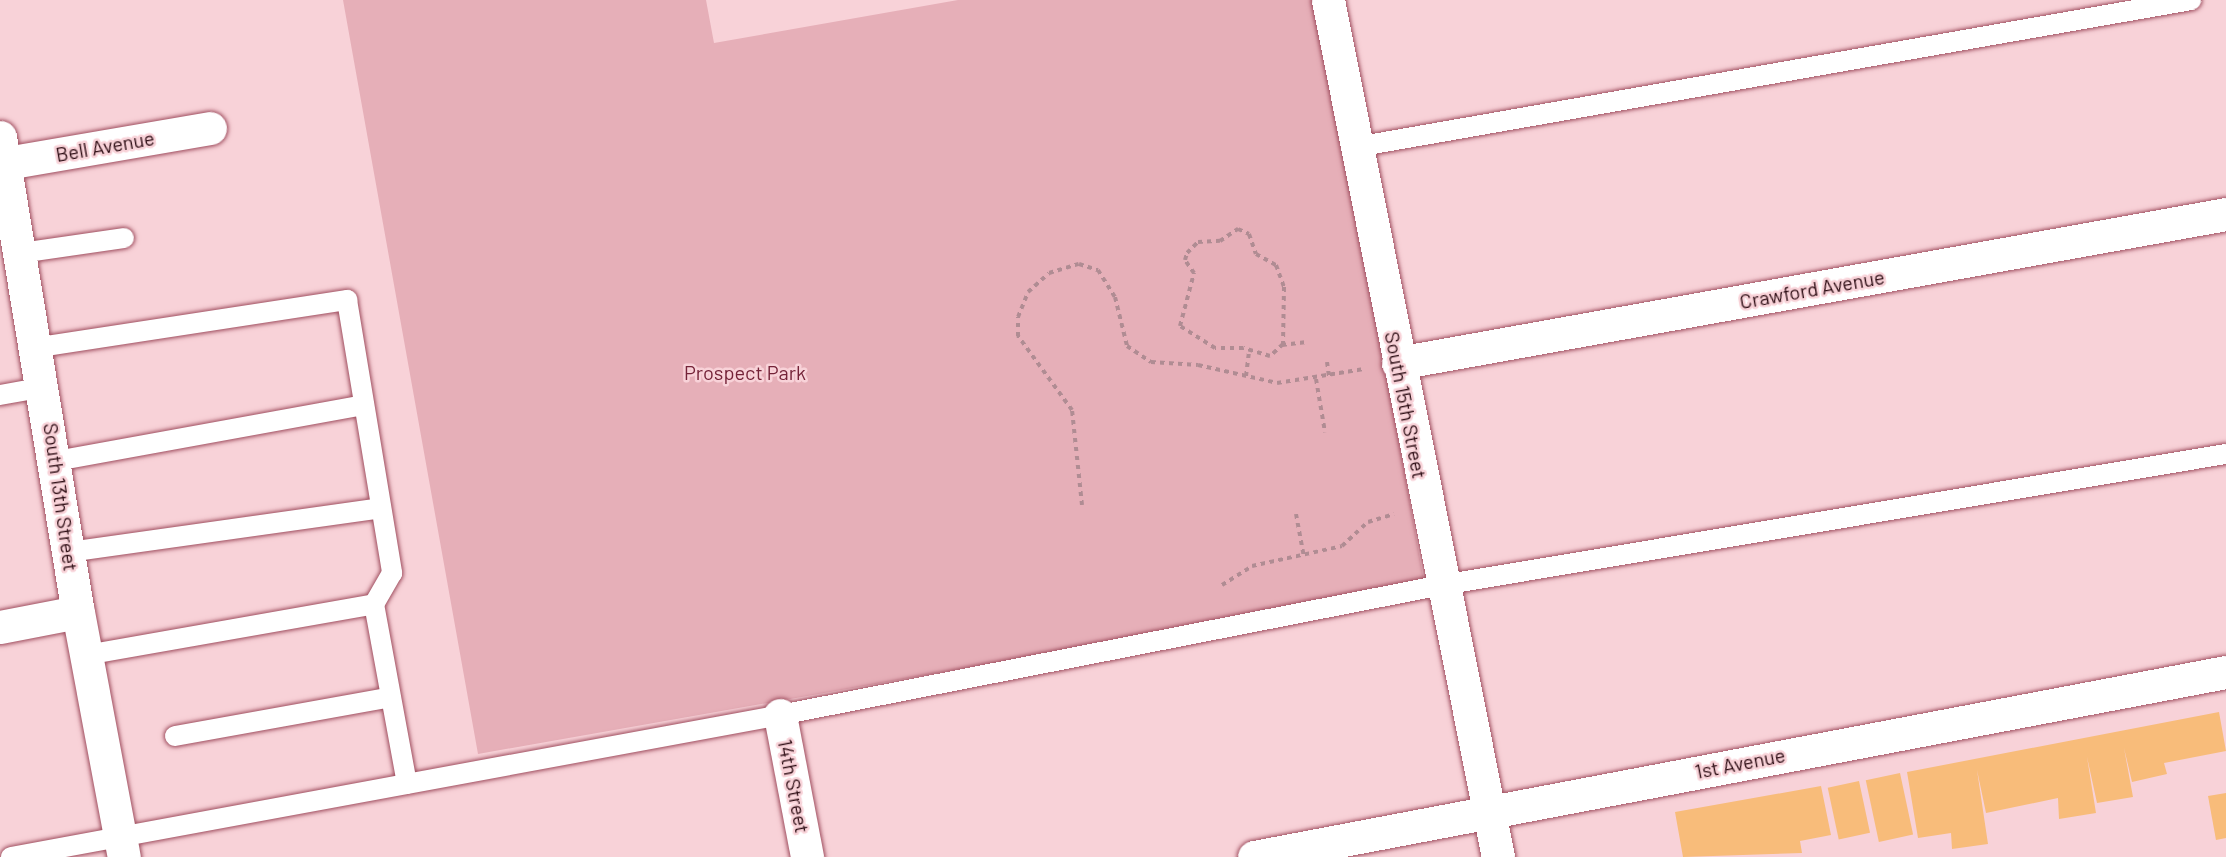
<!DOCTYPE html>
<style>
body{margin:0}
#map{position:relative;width:2226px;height:857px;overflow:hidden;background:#f8d2d8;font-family:Barlow,sans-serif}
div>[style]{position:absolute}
.green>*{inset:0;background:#e6afb8}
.building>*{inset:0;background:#f8bc7a;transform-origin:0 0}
.path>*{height:4px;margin-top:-2px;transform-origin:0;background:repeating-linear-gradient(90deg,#b08c93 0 4.5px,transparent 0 9px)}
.roads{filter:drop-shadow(0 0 2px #a04f60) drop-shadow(0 0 2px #a04f60)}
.lane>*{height:20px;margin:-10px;padding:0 10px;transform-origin:10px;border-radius:10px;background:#fff}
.street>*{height:33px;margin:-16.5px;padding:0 16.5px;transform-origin:16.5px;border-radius:16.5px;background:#fff}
.secondary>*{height:33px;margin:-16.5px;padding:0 16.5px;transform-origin:16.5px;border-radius:16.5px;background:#fff}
span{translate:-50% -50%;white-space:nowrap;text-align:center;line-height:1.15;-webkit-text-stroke:5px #f8d2d8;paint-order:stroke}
.street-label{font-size:20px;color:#2e0e15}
.park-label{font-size:20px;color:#742338}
</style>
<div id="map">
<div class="green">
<div style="clip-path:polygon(343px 0,706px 0,714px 43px,958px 0,1319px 0,1425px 587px,478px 754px)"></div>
</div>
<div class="building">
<div style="clip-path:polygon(2219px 712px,2226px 751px,2164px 763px,2167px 774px,2132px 782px,2124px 748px,2133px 797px,2097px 803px,2087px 757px,2096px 813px,2059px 819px,2058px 798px,1986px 813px,1977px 770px,1988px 844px,1952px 849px,1951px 833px,1918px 838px,1907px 772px)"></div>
<div style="left:1900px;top:773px;width:63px;height:35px;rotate:78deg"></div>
<div style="left:1859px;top:781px;width:53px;height:32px;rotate:78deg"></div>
<div style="clip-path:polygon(1821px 786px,1831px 835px,1800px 841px,1802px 853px,1683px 857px,1675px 812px)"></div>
<div style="clip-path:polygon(2226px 793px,2226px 838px,2216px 840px,2208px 796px)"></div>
</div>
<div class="path">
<div style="left:1238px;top:229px;width:12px;rotate:24deg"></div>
<div style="left:1249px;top:234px;width:21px;rotate:71deg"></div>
<div style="left:1256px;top:254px;width:23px;rotate:29deg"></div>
<div style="left:1276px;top:265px;width:23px;rotate:70deg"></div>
<div style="left:1284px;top:287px;width:57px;rotate:91deg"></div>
<div style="left:1283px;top:344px;width:18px;rotate:137deg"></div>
<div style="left:1270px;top:356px;width:28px;rotate:-163deg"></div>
<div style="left:1243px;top:348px;width:28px;rotate:180deg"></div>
<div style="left:1215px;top:348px;width:41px;rotate:-147.8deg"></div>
<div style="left:1180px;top:326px;width:55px;rotate:-75.2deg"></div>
<div style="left:1194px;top:273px;width:16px;rotate:-125deg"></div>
<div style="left:1185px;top:260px;width:7px;rotate:-74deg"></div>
<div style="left:1187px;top:253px;width:16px;rotate:-45deg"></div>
<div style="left:1198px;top:242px;width:22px;rotate:-3deg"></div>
<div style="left:1220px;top:241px;width:22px;rotate:-34deg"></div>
<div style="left:1282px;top:345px;width:25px;rotate:-7deg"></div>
<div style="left:1327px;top:362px;width:14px;rotate:82deg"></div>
<div style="left:1246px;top:376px;width:26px;rotate:-83deg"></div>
<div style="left:1316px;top:379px;width:54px;rotate:80.4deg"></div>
<div style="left:1082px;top:505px;width:96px;rotate:-96deg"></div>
<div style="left:1072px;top:410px;width:92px;rotate:-126.1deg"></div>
<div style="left:1018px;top:336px;width:19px;rotate:-90deg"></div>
<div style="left:1018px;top:317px;width:27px;rotate:-68deg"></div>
<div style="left:1028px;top:292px;width:28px;rotate:-42deg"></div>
<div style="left:1049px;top:273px;width:31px;rotate:-17deg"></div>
<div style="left:1079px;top:264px;width:20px;rotate:18deg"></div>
<div style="left:1098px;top:270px;width:32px;rotate:58deg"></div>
<div style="left:1115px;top:297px;width:50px;rotate:76.2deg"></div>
<div style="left:1127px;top:346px;width:29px;rotate:34deg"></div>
<div style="left:1151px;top:362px;width:47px;rotate:3.7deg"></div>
<div style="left:1198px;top:365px;width:81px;rotate:12.8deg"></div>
<div style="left:1277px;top:383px;width:88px;rotate:-9.1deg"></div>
<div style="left:1296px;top:514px;width:44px;rotate:79.5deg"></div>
<div style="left:1222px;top:585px;width:36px;rotate:-32deg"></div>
<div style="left:1252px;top:566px;width:92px;rotate:-12.5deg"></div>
<div style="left:1342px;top:546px;width:35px;rotate:-43deg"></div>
<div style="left:1368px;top:522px;width:27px;rotate:-17deg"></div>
</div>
<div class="roads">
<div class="lane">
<div style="left:1356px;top:147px;width:848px;rotate:-9.98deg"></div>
<div style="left:21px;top:253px;width:104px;rotate:-8.3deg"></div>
<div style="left:39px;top:347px;width:312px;rotate:-8.7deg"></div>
<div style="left:347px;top:300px;width:277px;rotate:80.6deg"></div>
<div style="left:392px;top:573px;width:36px;rotate:120deg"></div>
<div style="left:374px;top:604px;width:183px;rotate:79.6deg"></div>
<div style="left:0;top:395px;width:46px;rotate:-10.1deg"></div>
<div style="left:56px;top:461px;width:313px;rotate:-10.3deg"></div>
<div style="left:69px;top:552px;width:315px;rotate:-8deg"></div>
<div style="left:86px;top:655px;width:292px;rotate:-10deg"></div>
<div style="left:175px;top:736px;width:219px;rotate:-10.2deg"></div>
<div style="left:11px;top:857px;width:772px;rotate:-10.45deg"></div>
<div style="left:770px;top:717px;width:685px;rotate:-11.11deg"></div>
<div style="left:1442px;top:585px;width:795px;rotate:-9.49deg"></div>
</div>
<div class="street">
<div style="left:1328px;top:0;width:874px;rotate:78.78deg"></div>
<div style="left:0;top:164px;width:213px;rotate:-9.7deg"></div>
<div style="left:1398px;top:363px;width:841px;rotate:-10.2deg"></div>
<div style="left:0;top:627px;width:79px;rotate:-10.9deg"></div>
<div style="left:78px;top:612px;width:249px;rotate:79.4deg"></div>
<div style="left:780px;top:715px;width:145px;rotate:79.2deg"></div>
<div style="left:1254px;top:857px;width:989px;rotate:-10.78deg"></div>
</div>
<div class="secondary">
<div style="left:0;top:137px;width:481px;rotate:80.7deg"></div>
</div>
</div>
<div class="street-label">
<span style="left:105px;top:146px;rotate:-10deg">Bell Avenue</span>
<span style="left:1812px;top:289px;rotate:-10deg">Crawford Avenue</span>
<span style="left:1406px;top:405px;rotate:79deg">South 15th Street</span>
<span style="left:61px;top:497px;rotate:82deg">South 13th Street</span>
<span style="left:1740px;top:763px;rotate:-11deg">1st Avenue</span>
<span style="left:794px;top:786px;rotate:79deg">14th Street</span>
</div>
<div class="park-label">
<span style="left:745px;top:372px">Prospect Park</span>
</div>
</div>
